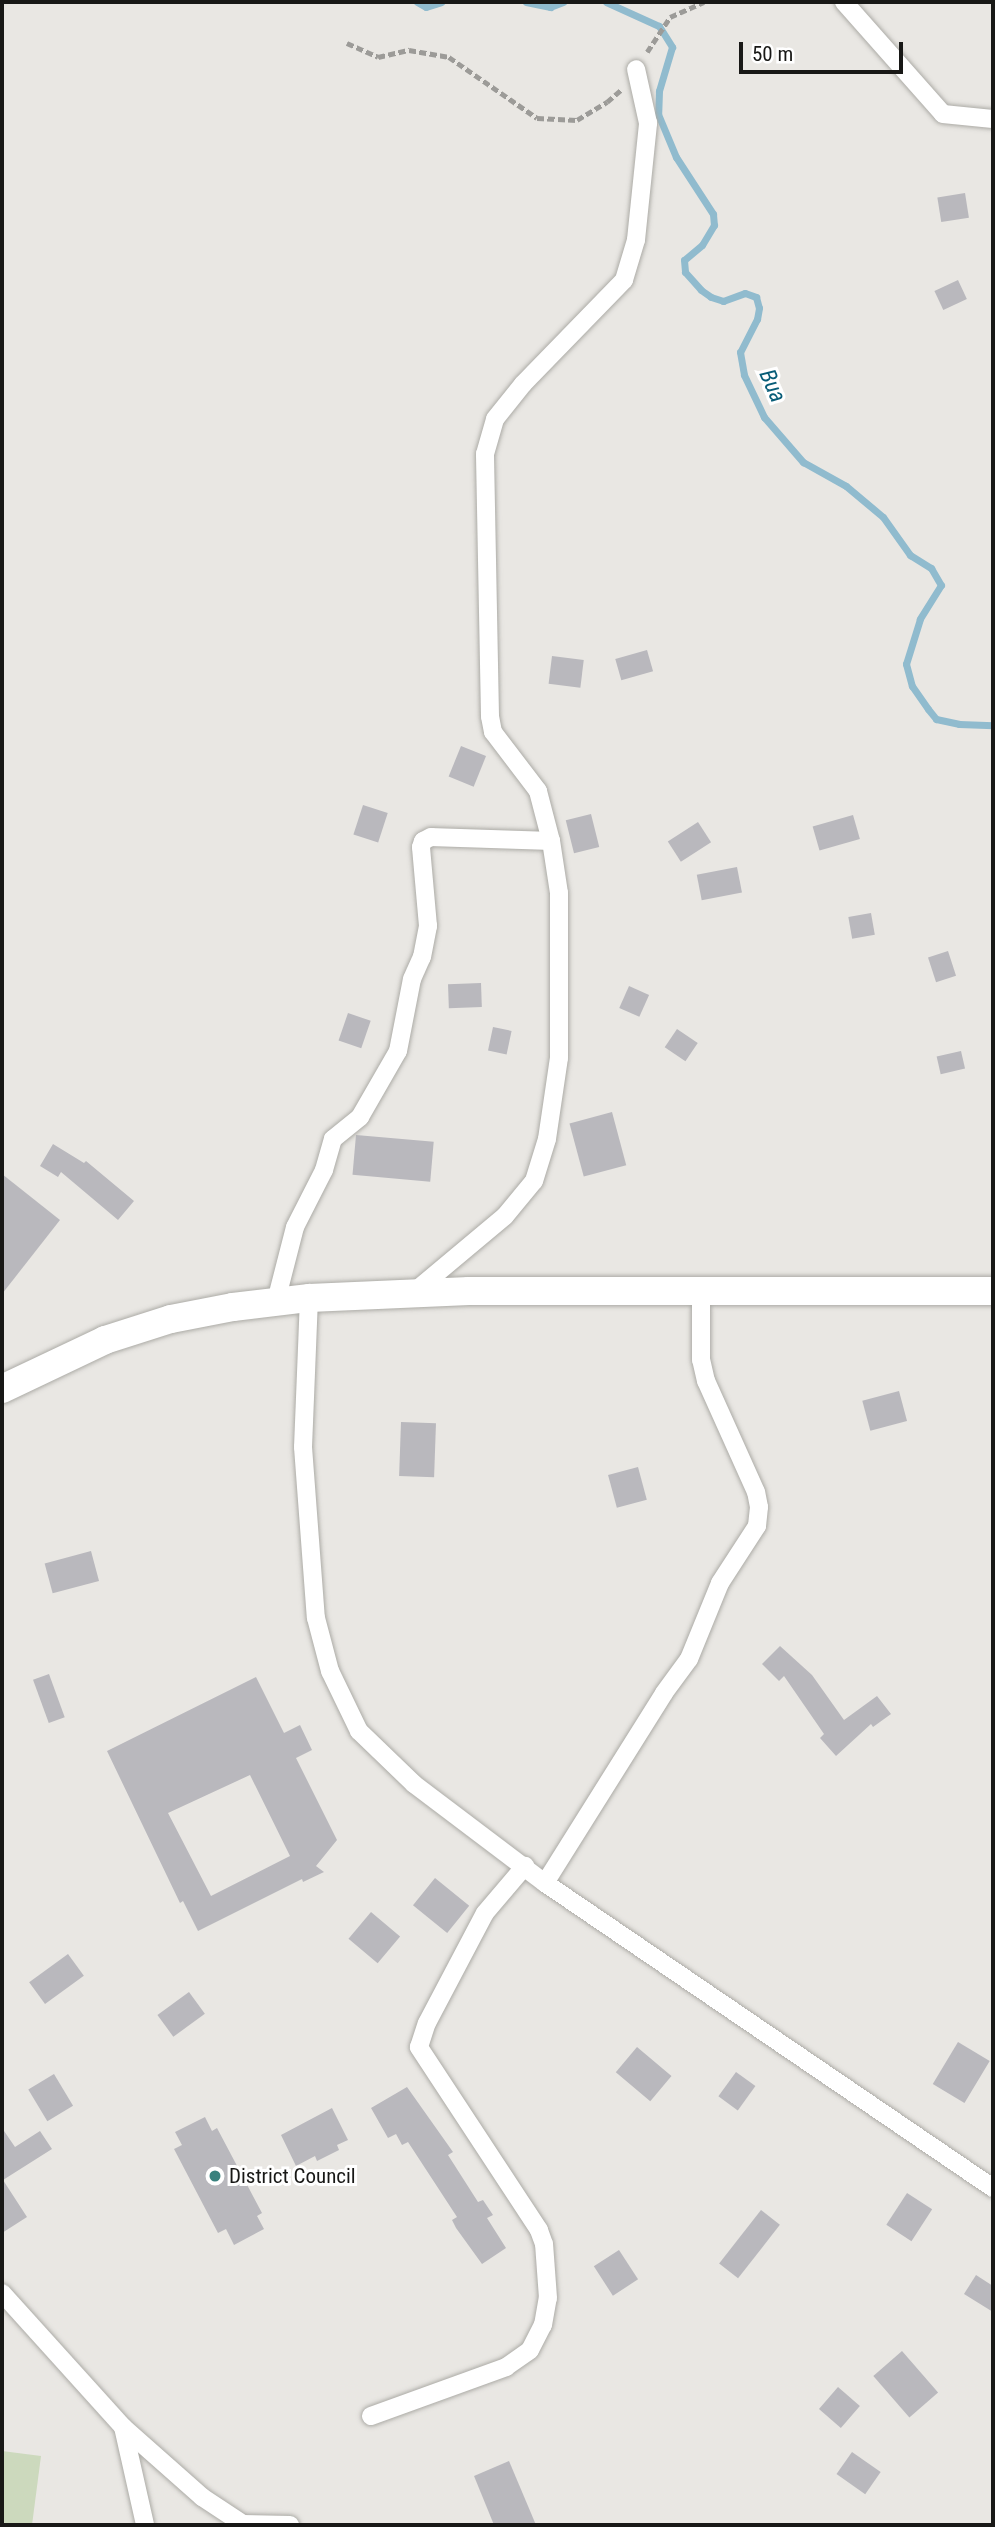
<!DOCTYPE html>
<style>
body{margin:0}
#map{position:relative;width:995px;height:2527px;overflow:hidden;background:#e9e7e3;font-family:"Roboto Condensed",sans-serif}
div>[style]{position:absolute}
.green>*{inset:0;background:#ccd9bd}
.stream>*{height:7px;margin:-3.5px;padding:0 3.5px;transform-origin:3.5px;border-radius:3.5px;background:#90bbce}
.building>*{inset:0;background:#b9b8bd;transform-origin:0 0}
.path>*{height:4.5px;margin-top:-2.25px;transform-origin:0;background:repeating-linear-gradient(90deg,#9c9b98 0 7px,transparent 0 10.5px)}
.roads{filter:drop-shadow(0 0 2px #acaba6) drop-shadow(0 0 2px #acaba6)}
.minor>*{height:18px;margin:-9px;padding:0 9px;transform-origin:9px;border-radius:9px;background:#fff}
.trunk>*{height:28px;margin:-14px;padding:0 14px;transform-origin:14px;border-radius:14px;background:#fff}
.dots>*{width:19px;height:19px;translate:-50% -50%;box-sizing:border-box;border:4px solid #fff;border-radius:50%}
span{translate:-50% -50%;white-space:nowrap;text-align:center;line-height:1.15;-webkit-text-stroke:6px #fff;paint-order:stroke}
.poi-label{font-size:21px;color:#181816}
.left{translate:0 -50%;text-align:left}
.water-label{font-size:23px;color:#085d78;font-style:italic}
.frame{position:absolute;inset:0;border:4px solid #181816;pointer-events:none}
.scale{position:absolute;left:739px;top:42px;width:164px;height:32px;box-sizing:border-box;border:4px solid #181816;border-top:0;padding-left:9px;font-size:21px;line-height:24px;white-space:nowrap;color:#181816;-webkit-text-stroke:5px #fff;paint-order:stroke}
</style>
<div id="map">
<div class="green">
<div style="clip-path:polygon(2px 2451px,41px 2456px,32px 2525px,2px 2525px)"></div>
</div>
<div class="stream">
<div style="left:417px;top:2px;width:10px;rotate:29deg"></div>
<div style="left:426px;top:7px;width:16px;rotate:-18deg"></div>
<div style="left:526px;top:2px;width:25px;rotate:12deg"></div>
<div style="left:550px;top:7px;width:14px;rotate:-21deg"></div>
<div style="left:606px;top:2px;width:58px;rotate:24.4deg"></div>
<div style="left:659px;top:26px;width:25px;rotate:58deg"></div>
<div style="left:672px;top:47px;width:46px;rotate:106.5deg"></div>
<div style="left:659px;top:91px;width:23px;rotate:92deg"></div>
<div style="left:658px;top:114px;width:47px;rotate:67.3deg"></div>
<div style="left:676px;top:157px;width:68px;rotate:57deg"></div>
<div style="left:713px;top:214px;width:11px;rotate:85deg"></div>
<div style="left:714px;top:225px;width:23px;rotate:121deg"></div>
<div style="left:702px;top:245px;width:23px;rotate:140deg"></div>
<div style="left:684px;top:260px;width:12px;rotate:85deg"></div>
<div style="left:685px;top:272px;width:24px;rotate:48deg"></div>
<div style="left:701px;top:290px;width:12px;rotate:35deg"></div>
<div style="left:711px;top:297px;width:13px;rotate:18deg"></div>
<div style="left:723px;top:301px;width:23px;rotate:-20deg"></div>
<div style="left:745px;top:293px;width:12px;rotate:20deg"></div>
<div style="left:756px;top:297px;width:11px;rotate:75deg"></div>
<div style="left:759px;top:308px;width:11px;rotate:100deg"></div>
<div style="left:757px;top:319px;width:37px;rotate:117deg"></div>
<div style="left:740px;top:352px;width:23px;rotate:80deg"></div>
<div style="left:744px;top:375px;width:47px;rotate:64.5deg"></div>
<div style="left:764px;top:417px;width:60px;rotate:49.1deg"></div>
<div style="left:803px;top:462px;width:49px;rotate:29.2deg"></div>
<div style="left:846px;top:486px;width:48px;rotate:40deg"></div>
<div style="left:883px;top:517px;width:47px;rotate:54.6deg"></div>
<div style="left:910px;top:555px;width:25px;rotate:32deg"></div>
<div style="left:931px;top:568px;width:20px;rotate:60deg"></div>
<div style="left:941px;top:585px;width:40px;rotate:122deg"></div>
<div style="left:920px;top:619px;width:47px;rotate:107.3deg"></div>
<div style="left:906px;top:664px;width:23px;rotate:75deg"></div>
<div style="left:912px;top:686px;width:28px;rotate:55deg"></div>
<div style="left:928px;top:709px;width:13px;rotate:51deg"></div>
<div style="left:936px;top:719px;width:24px;rotate:12deg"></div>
<div style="left:959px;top:724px;width:34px;rotate:2deg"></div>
</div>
<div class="building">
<div style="left:965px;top:193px;width:25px;height:28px;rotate:81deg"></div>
<div style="left:958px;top:280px;width:21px;height:26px;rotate:65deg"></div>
<div style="left:647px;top:650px;width:22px;height:33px;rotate:74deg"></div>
<div style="left:552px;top:656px;width:32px;height:28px;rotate:7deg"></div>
<div style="left:461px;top:746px;width:27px;height:33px;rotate:22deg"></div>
<div style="left:363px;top:805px;width:26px;height:31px;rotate:18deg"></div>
<div style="left:591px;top:814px;width:34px;height:26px;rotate:76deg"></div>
<div style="left:853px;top:815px;width:25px;height:42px;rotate:74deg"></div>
<div style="left:698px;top:822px;width:24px;height:36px;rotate:57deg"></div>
<div style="left:737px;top:867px;width:26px;height:41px;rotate:79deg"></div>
<div style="left:871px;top:913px;width:22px;height:23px;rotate:80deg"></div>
<div style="left:948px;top:951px;width:26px;height:21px;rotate:72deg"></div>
<div style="left:481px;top:983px;width:24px;height:33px;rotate:88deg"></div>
<div style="left:629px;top:986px;width:22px;height:24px;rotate:24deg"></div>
<div style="left:348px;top:1013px;width:24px;height:29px;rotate:19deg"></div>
<div style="left:493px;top:1027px;width:19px;height:24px;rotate:12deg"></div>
<div style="left:677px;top:1029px;width:25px;height:22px;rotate:34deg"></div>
<div style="left:961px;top:1051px;width:18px;height:25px;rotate:77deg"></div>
<div style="left:612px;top:1112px;width:55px;height:44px;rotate:75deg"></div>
<div style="left:356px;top:1135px;width:78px;height:40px;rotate:5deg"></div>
<div style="clip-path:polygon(53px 1144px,84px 1163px,86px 1161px,134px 1201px,118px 1220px,61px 1172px,58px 1177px,40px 1166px)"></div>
<div style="clip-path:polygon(2px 1174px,60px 1220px,2px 1294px)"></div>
<div style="left:899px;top:1391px;width:31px;height:38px;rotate:75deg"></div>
<div style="left:401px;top:1422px;width:35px;height:54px;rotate:2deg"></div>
<div style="left:638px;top:1467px;width:34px;height:31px;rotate:75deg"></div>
<div style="left:91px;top:1551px;width:31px;height:48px;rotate:75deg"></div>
<div style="clip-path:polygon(780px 1646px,812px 1675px,844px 1720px,877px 1696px,891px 1714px,873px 1727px,871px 1724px,836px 1756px,820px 1738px,824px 1734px,784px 1676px,779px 1681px,762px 1664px)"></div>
<div style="left:49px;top:1674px;width:46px;height:17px;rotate:70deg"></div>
<div style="clip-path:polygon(evenodd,256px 1677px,284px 1733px,300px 1725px,312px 1750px,296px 1758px,337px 1840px,316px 1866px,324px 1872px,303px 1882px,302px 1879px,198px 1931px,183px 1901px,180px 1903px,107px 1751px,256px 1677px,250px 1775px,290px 1856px,211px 1896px,168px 1813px,250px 1775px)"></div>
<div style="left:435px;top:1878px;width:44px;height:35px;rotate:39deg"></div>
<div style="left:371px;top:1912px;width:38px;height:35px;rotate:40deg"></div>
<div style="left:68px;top:1954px;width:27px;height:48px;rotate:54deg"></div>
<div style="left:189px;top:1992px;width:27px;height:39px;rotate:54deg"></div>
<div style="left:958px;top:2042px;width:37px;height:49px;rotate:31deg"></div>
<div style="left:637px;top:2047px;width:45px;height:33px;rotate:40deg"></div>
<div style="left:736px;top:2072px;width:24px;height:30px;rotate:36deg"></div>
<div style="left:54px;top:2074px;width:37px;height:30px;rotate:59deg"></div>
<div style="clip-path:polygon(407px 2087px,453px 2152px,448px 2155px,478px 2202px,483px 2200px,493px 2215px,487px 2218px,506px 2248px,482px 2264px,456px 2228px,452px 2220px,457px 2217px,408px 2142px,402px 2145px,396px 2134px,388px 2138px,371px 2108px)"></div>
<div style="clip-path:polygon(332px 2108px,348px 2140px,337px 2145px,339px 2150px,317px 2161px,315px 2156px,296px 2166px,281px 2135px)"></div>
<div style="clip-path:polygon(205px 2117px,212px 2131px,217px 2128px,262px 2213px,257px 2216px,264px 2229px,234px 2245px,226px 2229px,218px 2233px,174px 2149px,182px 2145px,175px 2132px)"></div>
<div style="clip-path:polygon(2px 2128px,15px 2147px,40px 2131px,52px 2149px,3px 2180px,27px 2217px,2px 2233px)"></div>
<div style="left:907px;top:2193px;width:30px;height:38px;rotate:33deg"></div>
<div style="left:761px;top:2210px;width:24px;height:68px;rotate:38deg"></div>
<div style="left:619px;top:2250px;width:35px;height:30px;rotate:57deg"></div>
<div style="clip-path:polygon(976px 2275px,993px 2286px,993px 2312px,964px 2294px)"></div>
<div style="left:902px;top:2351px;width:55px;height:38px;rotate:49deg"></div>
<div style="left:838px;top:2387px;width:29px;height:29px;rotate:41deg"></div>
<div style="left:852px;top:2452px;width:35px;height:27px;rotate:35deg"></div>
<div style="clip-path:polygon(509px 2461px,536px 2525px,494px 2525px,474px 2476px)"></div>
</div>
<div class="path">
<div style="left:347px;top:43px;width:34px;rotate:24deg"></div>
<div style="left:378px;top:57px;width:32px;rotate:-13deg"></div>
<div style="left:409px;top:50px;width:41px;rotate:9.9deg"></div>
<div style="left:449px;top:57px;width:107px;rotate:34.7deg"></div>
<div style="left:537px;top:118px;width:40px;rotate:2.9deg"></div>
<div style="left:577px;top:120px;width:35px;rotate:-31deg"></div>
<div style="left:607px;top:102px;width:18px;rotate:-41deg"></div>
<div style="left:647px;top:52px;width:42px;rotate:-56.7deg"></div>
<div style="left:670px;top:17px;width:37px;rotate:-24deg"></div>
</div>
<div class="roads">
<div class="minor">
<div style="left:844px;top:2px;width:149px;rotate:48.5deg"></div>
<div style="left:943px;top:114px;width:50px;rotate:5.7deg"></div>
<div style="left:413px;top:1293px;width:120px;rotate:-39.9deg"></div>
<div style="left:505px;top:1216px;width:45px;rotate:-50.4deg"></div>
<div style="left:534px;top:1181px;width:44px;rotate:-72.8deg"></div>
<div style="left:547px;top:1139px;width:82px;rotate:-81.6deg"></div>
<div style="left:559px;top:1058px;width:165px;rotate:-90deg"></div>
<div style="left:559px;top:893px;width:53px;rotate:-98.7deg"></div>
<div style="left:551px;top:841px;width:52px;rotate:-104.6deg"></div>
<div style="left:538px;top:791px;width:74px;rotate:-127.3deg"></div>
<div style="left:493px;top:732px;width:16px;rotate:-101deg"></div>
<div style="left:490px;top:716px;width:262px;rotate:-91.1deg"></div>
<div style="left:485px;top:454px;width:36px;rotate:-74deg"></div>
<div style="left:495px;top:419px;width:45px;rotate:-51.3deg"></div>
<div style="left:523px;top:384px;width:145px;rotate:-45.8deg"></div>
<div style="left:624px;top:280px;width:42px;rotate:-73.3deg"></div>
<div style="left:636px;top:240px;width:118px;rotate:-84.1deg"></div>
<div style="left:648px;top:123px;width:55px;rotate:-102.5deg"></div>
<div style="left:309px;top:1298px;width:149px;rotate:92.3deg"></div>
<div style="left:303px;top:1447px;width:171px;rotate:85.7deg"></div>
<div style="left:316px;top:1618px;width:55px;rotate:75.2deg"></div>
<div style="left:330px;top:1671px;width:67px;rotate:64.2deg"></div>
<div style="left:359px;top:1731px;width:76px;rotate:43.9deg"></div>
<div style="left:414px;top:1784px;width:164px;rotate:37.1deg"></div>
<div style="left:545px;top:1883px;width:542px;rotate:34.25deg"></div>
<div style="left:276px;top:1301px;width:76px;rotate:-75.6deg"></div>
<div style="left:295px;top:1227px;width:64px;rotate:-63deg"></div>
<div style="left:324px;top:1170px;width:32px;rotate:-74deg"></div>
<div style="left:333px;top:1139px;width:35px;rotate:-39deg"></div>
<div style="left:360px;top:1117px;width:76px;rotate:-60.1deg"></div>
<div style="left:398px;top:1051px;width:73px;rotate:-79deg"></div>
<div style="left:412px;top:979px;width:24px;rotate:-66deg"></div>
<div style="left:422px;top:957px;width:32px;rotate:-79deg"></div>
<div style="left:428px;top:926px;width:79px;rotate:-95.1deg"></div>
<div style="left:421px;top:847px;width:6px;rotate:-72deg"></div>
<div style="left:423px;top:841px;width:9px;rotate:-27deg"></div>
<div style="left:431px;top:837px;width:120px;rotate:1.9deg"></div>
<div style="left:545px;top:1883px;width:224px;rotate:-57.9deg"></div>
<div style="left:664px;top:1693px;width:42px;rotate:-53.7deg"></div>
<div style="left:689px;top:1659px;width:82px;rotate:-67.8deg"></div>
<div style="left:720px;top:1583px;width:68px;rotate:-57deg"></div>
<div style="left:757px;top:1526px;width:19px;rotate:-84deg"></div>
<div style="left:759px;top:1507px;width:15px;rotate:-101deg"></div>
<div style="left:756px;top:1492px;width:122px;rotate:-114.2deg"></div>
<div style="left:706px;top:1381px;width:22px;rotate:-103deg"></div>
<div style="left:701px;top:1360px;width:69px;rotate:-90deg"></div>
<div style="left:2px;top:2293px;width:181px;rotate:47.9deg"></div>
<div style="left:123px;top:2427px;width:106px;rotate:41.5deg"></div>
<div style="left:202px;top:2497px;width:49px;rotate:33.4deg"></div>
<div style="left:243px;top:2524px;width:47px;rotate:1.2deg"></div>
<div style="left:371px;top:2416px;width:144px;rotate:-19.9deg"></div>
<div style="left:506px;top:2367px;width:29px;rotate:-35deg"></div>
<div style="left:530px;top:2350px;width:28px;rotate:-63deg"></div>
<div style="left:543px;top:2325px;width:27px;rotate:-80deg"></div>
<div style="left:548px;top:2298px;width:54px;rotate:-94.2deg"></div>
<div style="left:544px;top:2244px;width:15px;rotate:-110deg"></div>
<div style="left:539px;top:2230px;width:219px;rotate:-123.3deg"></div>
<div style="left:419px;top:2047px;width:25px;rotate:-72deg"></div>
<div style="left:427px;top:2023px;width:124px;rotate:-62.2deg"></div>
<div style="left:485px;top:1913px;width:62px;rotate:-49.6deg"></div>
<div style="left:123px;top:2427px;width:100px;rotate:77.3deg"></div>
</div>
<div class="trunk">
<div style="left:2px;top:1389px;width:114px;rotate:-25.4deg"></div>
<div style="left:105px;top:1340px;width:69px;rotate:-17.7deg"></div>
<div style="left:171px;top:1319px;width:63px;rotate:-11deg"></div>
<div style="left:233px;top:1307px;width:77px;rotate:-6.8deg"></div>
<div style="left:309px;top:1298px;width:160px;rotate:-2.5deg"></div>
<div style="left:469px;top:1291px;width:524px"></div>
</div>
</div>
<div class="dots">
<div style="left:215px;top:2176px;background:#38817d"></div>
</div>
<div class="poi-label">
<span class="left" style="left:229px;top:2176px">District Council</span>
</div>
<div class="water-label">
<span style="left:772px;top:386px;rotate:66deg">Bua</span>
</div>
<div class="frame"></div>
<div class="scale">50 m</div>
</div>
